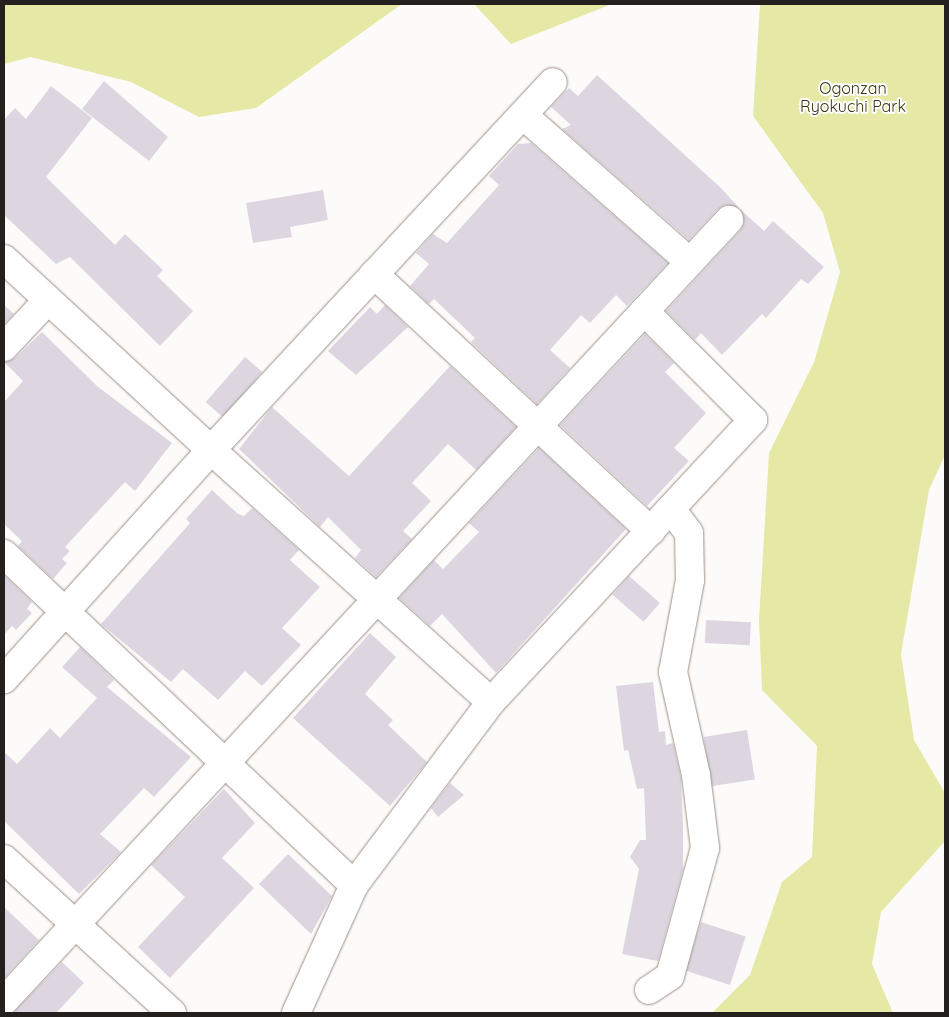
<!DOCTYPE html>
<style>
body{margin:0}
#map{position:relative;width:949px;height:1017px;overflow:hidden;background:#fdfbf9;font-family:Quicksand,sans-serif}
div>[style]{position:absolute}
.green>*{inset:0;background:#e6e9a5}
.building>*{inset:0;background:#ddd6e1;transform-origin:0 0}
.roads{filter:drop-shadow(0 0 1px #9b908a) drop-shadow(0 0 1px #9b908a)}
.street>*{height:28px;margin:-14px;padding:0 14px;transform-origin:14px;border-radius:14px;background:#fff}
.secondary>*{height:28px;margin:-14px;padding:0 14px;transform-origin:14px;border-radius:14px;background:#fff}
span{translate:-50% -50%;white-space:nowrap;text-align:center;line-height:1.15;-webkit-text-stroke:4px #fff;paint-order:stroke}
.park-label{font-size:16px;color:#373813}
.frame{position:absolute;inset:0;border:5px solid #24201e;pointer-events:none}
</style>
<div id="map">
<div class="green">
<div style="clip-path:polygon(4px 4px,402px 4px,256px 108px,199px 117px,131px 82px,31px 57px,4px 64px)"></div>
<div style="clip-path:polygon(474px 4px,612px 4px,511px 44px)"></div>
<div style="clip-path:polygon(760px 4px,945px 4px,945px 455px,929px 490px,901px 654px,914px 740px,945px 793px,945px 841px,881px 912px,872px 964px,893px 1013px,712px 1013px,750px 975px,782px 882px,812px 857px,817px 746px,762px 690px,759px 620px,769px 453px,814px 362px,840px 272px,823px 213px,753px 116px)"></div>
</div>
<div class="building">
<div style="clip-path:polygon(597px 75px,721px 188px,739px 208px,725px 205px,718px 209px,689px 240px,562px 129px,571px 125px,551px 107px,569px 88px,578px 96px)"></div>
<div style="clip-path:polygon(104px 81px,168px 137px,149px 161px,82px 109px)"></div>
<div style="clip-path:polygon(51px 86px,92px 118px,46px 177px,115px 245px,125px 234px,163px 270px,157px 276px,193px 311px,160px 346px,70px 257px,56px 264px,4px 215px,4px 120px,15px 108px,26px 119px)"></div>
<div style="clip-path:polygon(531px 143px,668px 263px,627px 306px,616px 295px,590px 323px,581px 315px,550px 350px,570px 368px,537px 404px,471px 342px,475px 338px,434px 299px,429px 304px,410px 286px,429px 264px,416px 253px,433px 234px,447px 243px,499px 185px,489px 176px,518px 144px)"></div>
<div style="clip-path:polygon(323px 190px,328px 220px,290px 227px,292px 237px,253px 243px,246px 203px)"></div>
<div style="clip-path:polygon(740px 209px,764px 231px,773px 221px,824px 267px,808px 284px,801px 279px,766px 318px,762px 314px,722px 355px,701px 333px,695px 340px,666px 311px,740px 231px,744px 223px)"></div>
<div style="clip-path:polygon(4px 305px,14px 314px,4px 324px)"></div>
<div style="clip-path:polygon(385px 305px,408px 327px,356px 375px,328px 351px,370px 307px,377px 314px)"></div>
<div style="clip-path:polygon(42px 332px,97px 386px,172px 443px,135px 491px,125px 482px,65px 547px,70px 551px,62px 559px,67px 563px,53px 579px,18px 546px,22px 541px,4px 524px,4px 402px,23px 381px,4px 362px,15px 358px)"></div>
<div style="clip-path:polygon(645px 334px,674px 363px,665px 372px,706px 413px,674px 448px,689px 461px,647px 506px,560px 425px)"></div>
<div style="left:245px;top:357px;width:23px;height:60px;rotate:41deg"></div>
<div style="clip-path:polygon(450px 366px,516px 427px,476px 470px,448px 444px,412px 483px,431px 501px,403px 531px,412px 539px,376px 577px,355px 558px,361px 550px,328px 517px,320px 527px,239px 449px,272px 407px,349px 476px)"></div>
<div style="clip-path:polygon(539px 448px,626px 529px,496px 673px,442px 614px,430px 626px,399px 598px,434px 560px,443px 569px,479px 532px,469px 523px)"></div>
<div style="clip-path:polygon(212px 490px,238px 514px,244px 516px,252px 508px,299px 550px,290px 560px,320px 587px,282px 628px,301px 645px,262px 686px,245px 671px,218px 700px,183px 669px,171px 682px,101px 624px,190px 523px,186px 519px)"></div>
<div style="clip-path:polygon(4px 575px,32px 602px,27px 609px,32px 613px,16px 630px,12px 626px,4px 635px)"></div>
<div style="left:629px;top:576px;width:41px;height:25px;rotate:41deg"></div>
<div style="left:706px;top:620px;width:45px;height:23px;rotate:3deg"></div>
<div style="clip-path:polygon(370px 633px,396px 657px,365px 694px,393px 720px,388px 725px,427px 762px,390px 806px,293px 718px)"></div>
<div style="clip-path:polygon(80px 647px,114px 680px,107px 687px,191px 757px,154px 797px,144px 788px,100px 834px,121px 852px,79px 894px,4px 821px,4px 752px,17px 764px,50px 728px,60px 738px,97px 698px,62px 667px)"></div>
<div style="clip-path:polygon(653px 682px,659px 732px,665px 731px,666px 745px,673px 743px,681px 778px,683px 825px,683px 870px,658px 961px,622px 954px,639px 869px,630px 857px,640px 840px,646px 840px,644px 788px,637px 789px,628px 750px,624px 751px,616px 686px)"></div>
<div style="left:747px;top:730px;width:50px;height:44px;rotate:81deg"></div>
<div style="clip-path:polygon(450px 783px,464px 795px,438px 817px,431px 808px)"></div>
<div style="clip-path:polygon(224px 789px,255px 823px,222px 858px,254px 888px,170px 978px,138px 947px,185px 897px,151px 865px)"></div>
<div style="clip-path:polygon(288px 854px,332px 896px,311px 934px,259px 884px)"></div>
<div style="clip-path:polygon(4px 907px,39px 940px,4px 978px)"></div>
<div style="left:701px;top:922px;width:47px;height:51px;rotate:18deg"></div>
<div style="clip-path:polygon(62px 962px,84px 983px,56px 1013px,13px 1013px)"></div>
</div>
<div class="roads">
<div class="street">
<div style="left:523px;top:115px;width:222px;rotate:41.4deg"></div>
<div style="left:374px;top:274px;width:378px;rotate:42.9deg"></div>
<div style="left:4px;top:347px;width:64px;rotate:-46.9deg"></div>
<div style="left:4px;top:554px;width:482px;rotate:43.4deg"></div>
<div style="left:491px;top:702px;width:377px;rotate:-138deg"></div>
<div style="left:211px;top:450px;width:502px;rotate:-47.1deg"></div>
<div style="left:649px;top:990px;width:25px;rotate:-34deg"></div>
<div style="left:670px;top:976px;width:133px;rotate:-74.7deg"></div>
<div style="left:705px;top:848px;width:74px;rotate:-97deg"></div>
<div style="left:696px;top:775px;width:106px;rotate:-102.6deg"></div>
<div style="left:673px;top:672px;width:94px;rotate:-79.5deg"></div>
<div style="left:690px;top:580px;width:47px;rotate:-91.2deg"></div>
<div style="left:689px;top:533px;width:30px;rotate:-127deg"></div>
<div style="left:4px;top:1001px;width:1066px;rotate:-47.13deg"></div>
<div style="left:296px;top:1013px;width:141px;rotate:-65.6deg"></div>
<div style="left:354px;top:885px;width:229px;rotate:-53.2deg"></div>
<div style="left:491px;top:702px;width:385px;rotate:-47.1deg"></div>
<div style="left:753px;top:420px;width:154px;rotate:-135deg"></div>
</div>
<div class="secondary">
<div style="left:4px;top:259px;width:282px;rotate:42.7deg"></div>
<div style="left:211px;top:450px;width:309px;rotate:132.1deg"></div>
<div style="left:4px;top:859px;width:228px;rotate:42.5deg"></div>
</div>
</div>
<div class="park-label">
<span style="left:853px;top:97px">Ogonzan<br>Ryokuchi Park</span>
</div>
<div class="frame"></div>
</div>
